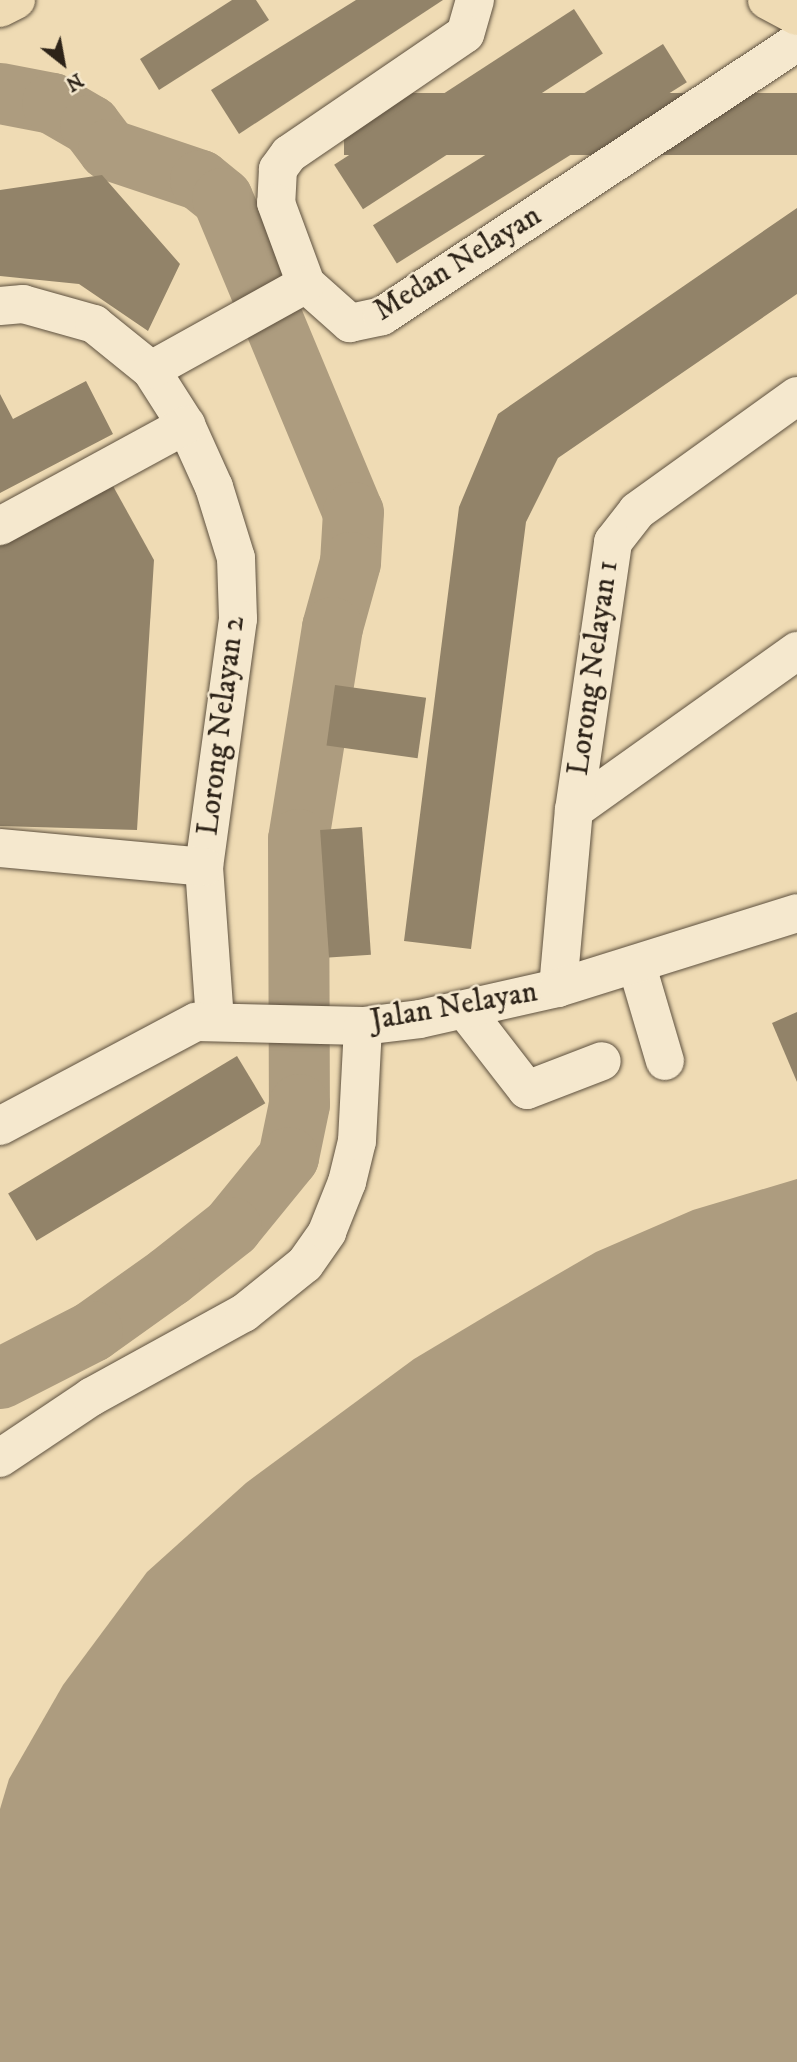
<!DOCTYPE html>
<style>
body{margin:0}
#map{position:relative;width:797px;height:2062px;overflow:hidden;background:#efdbb4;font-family:"IM FELL DW Pica",serif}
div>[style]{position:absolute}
.water>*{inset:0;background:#ad9c7f}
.river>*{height:61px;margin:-30.5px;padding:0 30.5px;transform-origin:30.5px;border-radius:30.5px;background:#ad9c7f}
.building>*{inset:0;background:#928369;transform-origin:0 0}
.roads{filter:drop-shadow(0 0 2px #5e513f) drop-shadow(0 0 2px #5e513f)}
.minor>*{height:38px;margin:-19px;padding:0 19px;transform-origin:19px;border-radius:19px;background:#f5e8ce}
.major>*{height:38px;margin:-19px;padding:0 19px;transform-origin:19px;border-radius:19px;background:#efdbb4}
span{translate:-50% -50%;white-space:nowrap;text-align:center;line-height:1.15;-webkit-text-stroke:5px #f5e8ce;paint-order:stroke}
.street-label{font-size:30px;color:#2d2318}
.north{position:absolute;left:28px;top:28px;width:70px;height:70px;-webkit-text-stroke:5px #f5e8ce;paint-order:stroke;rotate:149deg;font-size:19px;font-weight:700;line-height:28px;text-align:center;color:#2d2318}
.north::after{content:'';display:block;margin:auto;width:24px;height:32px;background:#2d2318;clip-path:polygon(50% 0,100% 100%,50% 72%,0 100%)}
</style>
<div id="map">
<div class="water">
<div style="clip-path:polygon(797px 1179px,797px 2062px,0 2062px,0 1809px,9px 1779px,63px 1685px,147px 1572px,246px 1483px,414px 1359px,496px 1310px,596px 1252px,693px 1210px)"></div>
</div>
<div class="river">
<div style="left:0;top:93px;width:53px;rotate:10.9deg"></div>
<div style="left:52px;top:103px;width:44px;rotate:30.1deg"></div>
<div style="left:90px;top:125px;width:30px;rotate:53deg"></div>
<div style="left:108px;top:149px;width:97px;rotate:18.6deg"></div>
<div style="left:200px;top:180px;width:28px;rotate:39deg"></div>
<div style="left:222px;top:198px;width:340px;rotate:67.4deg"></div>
<div style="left:353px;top:512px;width:50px;rotate:93.4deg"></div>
<div style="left:350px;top:562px;width:67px;rotate:105.5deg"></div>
<div style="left:332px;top:627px;width:215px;rotate:99.1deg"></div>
<div style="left:298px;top:839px;width:265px;rotate:89.8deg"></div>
<div style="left:299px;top:1104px;width:54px;rotate:101.7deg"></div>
<div style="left:288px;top:1157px;width:90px;rotate:129.2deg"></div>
<div style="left:231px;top:1227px;width:79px;rotate:141.7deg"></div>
<div style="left:169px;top:1276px;width:95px;rotate:144.5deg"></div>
<div style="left:92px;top:1331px;width:103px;rotate:152.9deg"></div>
</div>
<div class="building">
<div style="clip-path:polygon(232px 0,256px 0,269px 20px,159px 90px,140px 59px)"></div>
<div style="clip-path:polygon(356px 0,443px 0,239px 134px,211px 90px)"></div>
<div style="left:574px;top:9px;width:53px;height:286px;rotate:57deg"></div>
<div style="left:663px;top:44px;width:45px;height:342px;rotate:58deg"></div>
<div style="left:797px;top:93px;width:62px;height:453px;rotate:90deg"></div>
<div style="clip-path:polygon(102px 175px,180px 264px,148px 331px,79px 284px,0 276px,0 190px)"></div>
<div style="clip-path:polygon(797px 208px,797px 294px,558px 458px,526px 522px,471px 949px,404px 941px,459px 507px,498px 414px)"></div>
<div style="clip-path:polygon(86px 381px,113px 434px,0 493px,0 394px,13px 419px)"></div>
<div style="clip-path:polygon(113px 486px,154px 560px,137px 830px,0 826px,0 546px)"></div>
<div style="left:335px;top:685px;width:92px;height:61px;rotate:8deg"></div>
<div style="left:362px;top:827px;width:128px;height:42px;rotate:86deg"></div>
<div style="clip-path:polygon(797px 1012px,797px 1082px,772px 1023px)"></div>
<div style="left:237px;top:1056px;width:55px;height:267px;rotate:59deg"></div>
</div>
<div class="roads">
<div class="minor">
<div style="left:475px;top:0;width:35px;rotate:106deg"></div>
<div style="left:465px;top:34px;width:213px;rotate:145.7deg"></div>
<div style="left:289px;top:154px;width:19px;rotate:126deg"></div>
<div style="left:278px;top:169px;width:34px;rotate:93deg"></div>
<div style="left:276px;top:203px;width:86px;rotate:69.7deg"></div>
<div style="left:306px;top:284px;width:59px;rotate:41.6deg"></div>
<div style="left:350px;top:323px;width:33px;rotate:-12deg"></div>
<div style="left:382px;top:316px;width:497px;rotate:-33.4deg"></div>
<div style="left:0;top:306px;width:23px;rotate:-5deg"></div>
<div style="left:23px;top:304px;width:74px;rotate:15.7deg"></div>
<div style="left:94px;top:324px;width:73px;rotate:38.9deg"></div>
<div style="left:151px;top:370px;width:65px;rotate:57.5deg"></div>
<div style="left:186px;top:425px;width:68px;rotate:65.7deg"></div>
<div style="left:214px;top:487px;width:74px;rotate:72.8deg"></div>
<div style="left:236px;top:558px;width:61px;rotate:88.1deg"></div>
<div style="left:238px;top:619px;width:250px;rotate:97.8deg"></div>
<div style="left:204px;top:867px;width:152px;rotate:85.9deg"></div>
<div style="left:151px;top:370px;width:177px;rotate:-29deg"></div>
<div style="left:0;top:526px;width:212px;rotate:-28.5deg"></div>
<div style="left:574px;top:810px;width:274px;rotate:-35.5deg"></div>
<div style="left:0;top:848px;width:205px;rotate:5.3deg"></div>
<div style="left:637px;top:966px;width:99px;rotate:73.6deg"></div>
<div style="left:558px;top:988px;width:179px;rotate:-84.9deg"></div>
<div style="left:574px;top:810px;width:271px;rotate:-81.7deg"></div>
<div style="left:613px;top:542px;width:39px;rotate:-52deg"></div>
<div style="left:637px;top:511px;width:197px;rotate:-35.7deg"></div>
<div style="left:465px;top:1010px;width:101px;rotate:52.2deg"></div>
<div style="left:527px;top:1090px;width:80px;rotate:-21.1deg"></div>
<div style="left:0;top:1126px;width:222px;rotate:-28deg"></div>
<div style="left:196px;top:1022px;width:167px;rotate:1.4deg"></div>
<div style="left:363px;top:1026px;width:57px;rotate:-7deg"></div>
<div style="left:420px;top:1019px;width:141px;rotate:-12.7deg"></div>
<div style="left:558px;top:988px;width:250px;rotate:-17.4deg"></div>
<div style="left:0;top:1458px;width:110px;rotate:-33.8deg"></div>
<div style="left:91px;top:1397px;width:175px;rotate:-28.8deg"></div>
<div style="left:244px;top:1313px;width:78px;rotate:-38.8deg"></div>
<div style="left:305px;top:1264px;width:39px;rotate:-55deg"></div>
<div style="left:327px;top:1232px;width:54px;rotate:-68.2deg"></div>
<div style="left:347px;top:1182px;width:42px;rotate:-76.3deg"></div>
<div style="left:357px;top:1141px;width:115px;rotate:-87deg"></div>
</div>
<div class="major">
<div style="left:767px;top:0;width:34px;rotate:28deg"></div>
<div style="left:0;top:8px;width:18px;rotate:-27deg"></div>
</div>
</div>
<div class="street-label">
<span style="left:458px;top:264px;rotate:-32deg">Medan Nelayan</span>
<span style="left:594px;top:668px;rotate:-82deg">Lorong Nelayan 1</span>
<span style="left:222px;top:726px;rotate:-83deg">Lorong Nelayan 2</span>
<span style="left:454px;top:1007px;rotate:-10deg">Jalan Nelayan</span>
</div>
<div class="north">N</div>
</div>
